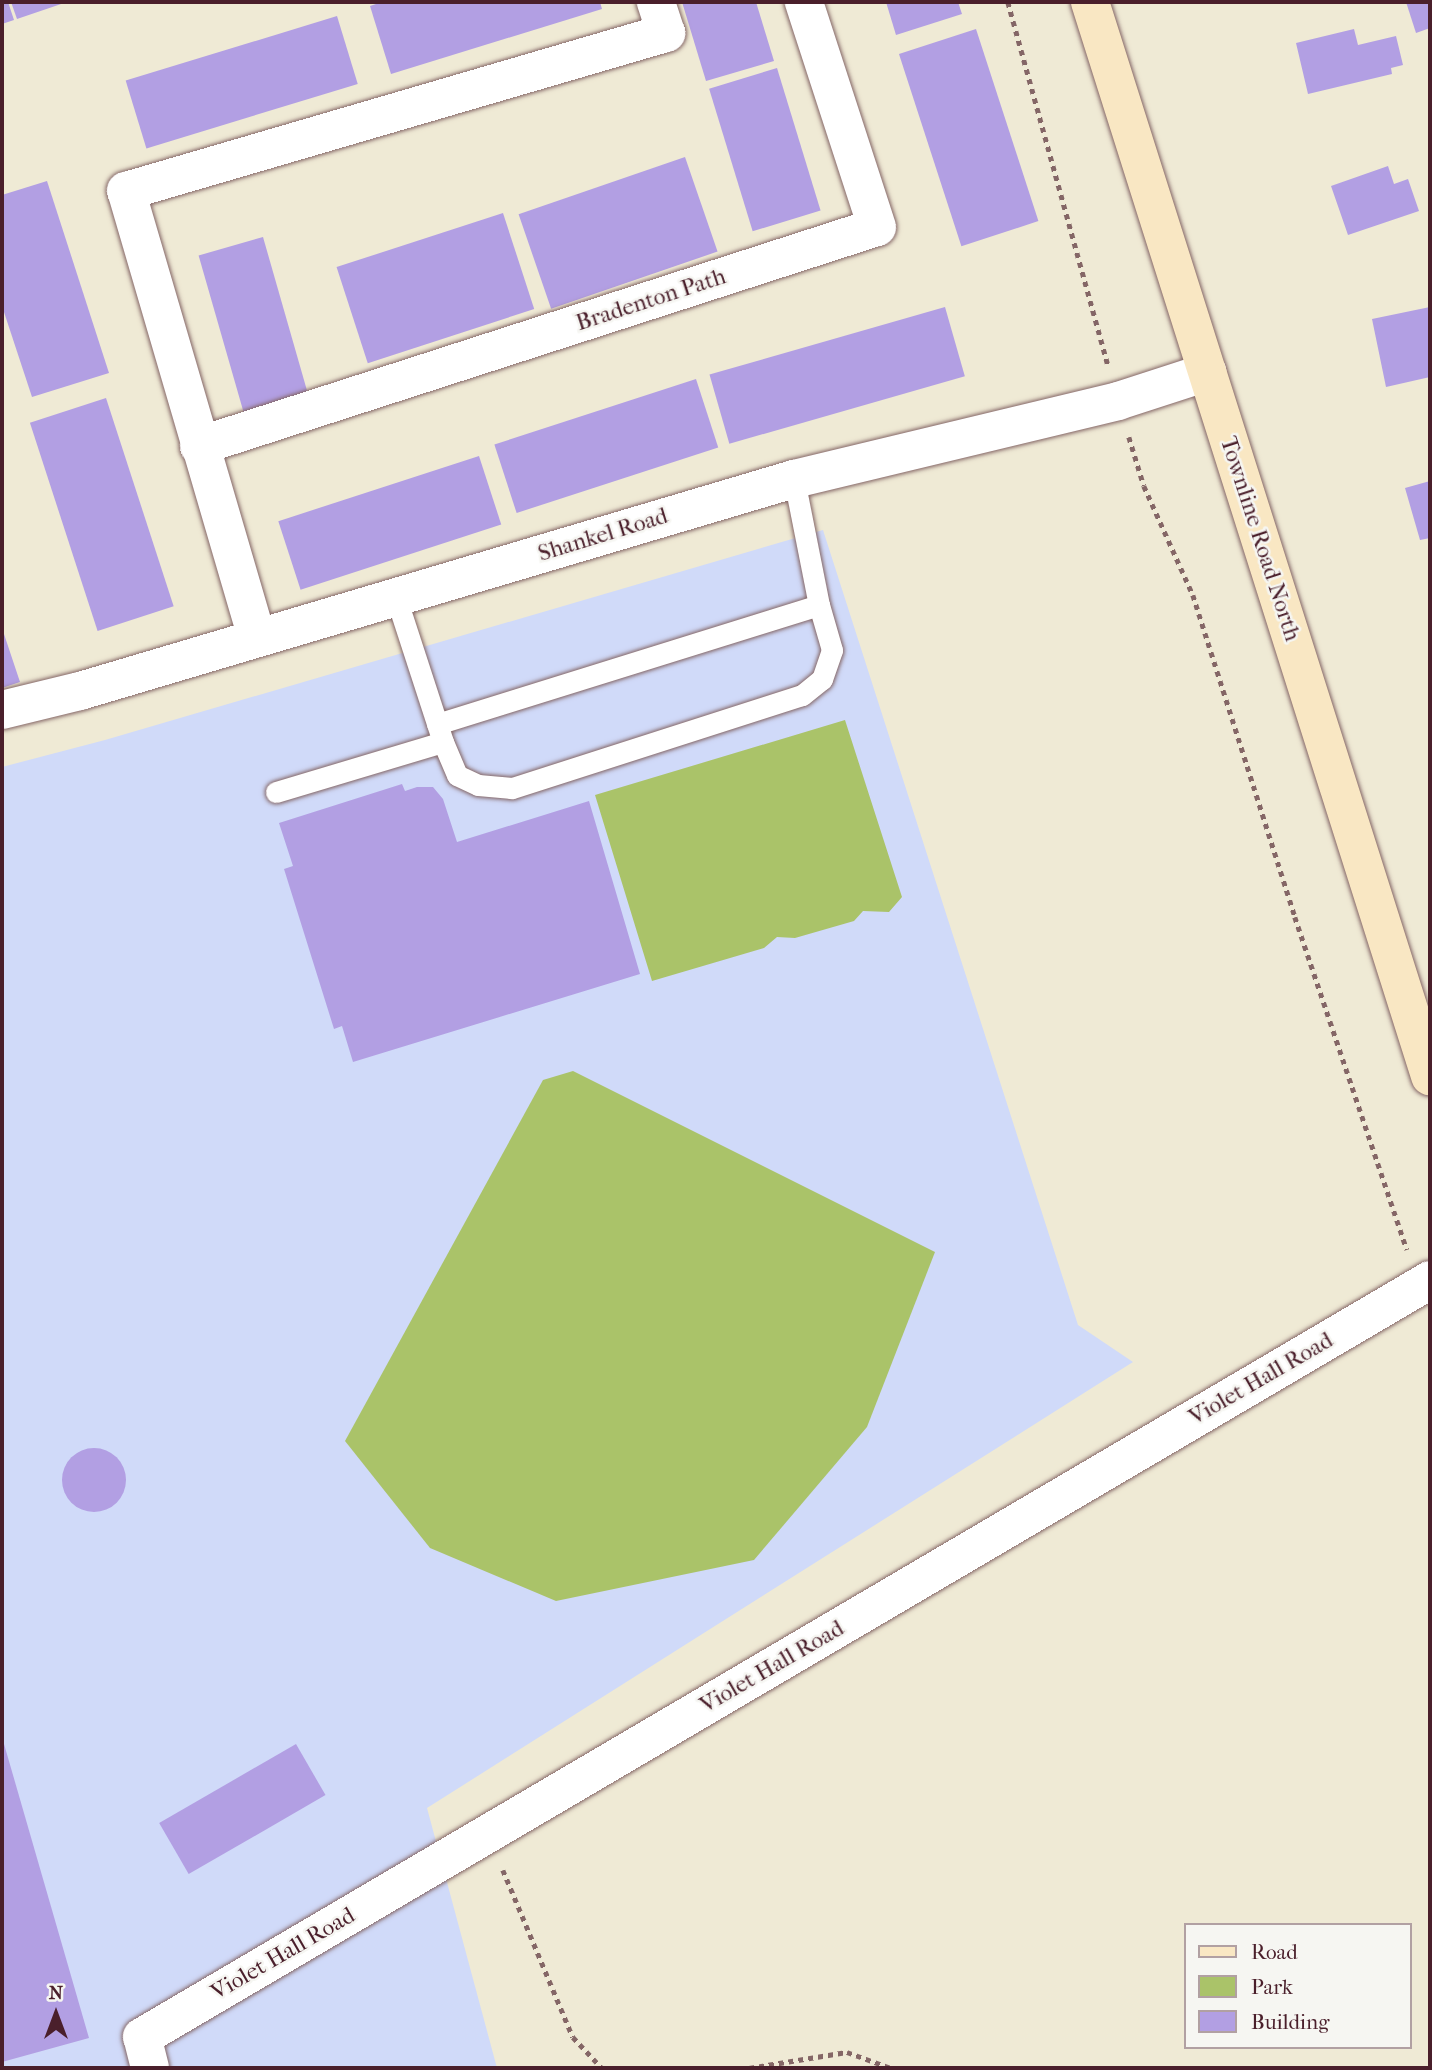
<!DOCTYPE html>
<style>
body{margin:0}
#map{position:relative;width:1432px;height:2070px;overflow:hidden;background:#efead5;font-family:"IM FELL French Canon",serif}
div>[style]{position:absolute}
.built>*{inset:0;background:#d0daf9}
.green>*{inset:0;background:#aac369}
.building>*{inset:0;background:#b29fe3;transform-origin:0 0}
.round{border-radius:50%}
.path>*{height:4.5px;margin-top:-2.25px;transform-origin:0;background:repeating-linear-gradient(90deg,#846666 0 5px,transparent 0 10px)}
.roads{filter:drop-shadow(0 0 2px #846666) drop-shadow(0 0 2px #846666)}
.service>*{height:21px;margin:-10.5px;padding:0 10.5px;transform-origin:10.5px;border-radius:10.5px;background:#fff}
.minor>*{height:38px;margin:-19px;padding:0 19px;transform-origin:19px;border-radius:19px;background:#fff}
.secondary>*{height:38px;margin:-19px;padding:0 19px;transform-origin:19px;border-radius:19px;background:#f9e7c3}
span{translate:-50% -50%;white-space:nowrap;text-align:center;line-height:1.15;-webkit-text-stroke:5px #f6f6f2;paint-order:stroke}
.street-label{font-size:23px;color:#4a1f2b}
.frame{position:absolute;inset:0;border:4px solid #4a1f2b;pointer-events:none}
.legend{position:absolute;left:1184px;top:1923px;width:228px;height:126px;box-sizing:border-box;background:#f6f6f2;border:2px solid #b1a0a2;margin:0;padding:9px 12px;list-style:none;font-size:21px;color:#4a1f2b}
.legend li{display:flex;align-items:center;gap:14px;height:35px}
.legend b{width:35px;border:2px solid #b1a0a2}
.north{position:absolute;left:21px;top:1979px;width:70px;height:70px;-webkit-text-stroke:5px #f6f6f2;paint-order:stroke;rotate:0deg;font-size:19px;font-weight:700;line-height:28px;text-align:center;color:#4a1f2b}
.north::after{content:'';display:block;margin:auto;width:24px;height:32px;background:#4a1f2b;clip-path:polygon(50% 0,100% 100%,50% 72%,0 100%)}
</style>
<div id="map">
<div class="built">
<div style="clip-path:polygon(823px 530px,1078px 1325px,1133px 1362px,427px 1808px,497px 2068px,2px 2068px,2px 767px,105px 740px)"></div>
</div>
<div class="green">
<div style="clip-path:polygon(845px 720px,902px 897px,889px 912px,863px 911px,854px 921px,795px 938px,777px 937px,764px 948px,652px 981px,595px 795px)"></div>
<div style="clip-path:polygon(573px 1071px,935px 1252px,867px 1427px,754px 1560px,556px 1601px,430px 1548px,345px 1441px,543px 1080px)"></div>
</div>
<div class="building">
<div style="clip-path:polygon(2px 2px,8px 2px,14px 20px,2px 24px)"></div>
<div style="clip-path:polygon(11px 2px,67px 2px,17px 19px)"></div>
<div style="clip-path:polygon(382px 2px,600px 2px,602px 9px,391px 74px,370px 6px)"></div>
<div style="clip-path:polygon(682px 2px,756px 2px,774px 61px,706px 81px)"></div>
<div style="clip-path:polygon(886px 2px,958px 2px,962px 14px,896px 35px)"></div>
<div style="clip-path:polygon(1406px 2px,1430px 2px,1430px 28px,1416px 33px)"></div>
<div style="left:337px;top:16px;width:71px;height:221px;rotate:73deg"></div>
<div style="left:976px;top:29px;width:202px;height:81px;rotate:72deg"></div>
<div style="clip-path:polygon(1354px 29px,1358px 45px,1396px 36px,1403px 65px,1391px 68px,1392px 74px,1308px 94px,1296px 43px)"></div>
<div style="left:777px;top:68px;width:149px;height:71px;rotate:73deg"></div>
<div style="left:685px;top:157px;width:100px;height:176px;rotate:71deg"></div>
<div style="clip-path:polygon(1388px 166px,1394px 184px,1408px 179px,1419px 211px,1348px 235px,1331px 186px)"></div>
<div style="clip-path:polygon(47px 181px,109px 373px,32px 397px,2px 306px,2px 195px)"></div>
<div style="left:503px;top:213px;width:101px;height:175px;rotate:72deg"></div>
<div style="left:263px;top:237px;width:164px;height:67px;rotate:74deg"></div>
<div style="left:945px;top:307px;width:72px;height:245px;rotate:74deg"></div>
<div style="clip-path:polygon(1430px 307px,1430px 377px,1386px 387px,1372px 319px)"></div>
<div style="left:696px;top:379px;width:72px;height:212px;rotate:72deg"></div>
<div style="left:106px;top:398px;width:219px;height:80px;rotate:72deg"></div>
<div style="left:479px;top:456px;width:72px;height:211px;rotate:72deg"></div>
<div style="clip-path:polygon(1430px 481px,1430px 538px,1420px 540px,1405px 488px)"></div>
<div style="clip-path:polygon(2px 628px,20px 682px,2px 688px)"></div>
<div style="clip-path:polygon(402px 784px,405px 791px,417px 787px,433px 787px,443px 799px,457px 842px,589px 801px,640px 974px,353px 1062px,342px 1026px,334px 1029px,284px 869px,293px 866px,279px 823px)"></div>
<div class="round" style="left:62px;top:1448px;width:64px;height:64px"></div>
<div style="clip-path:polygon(2px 1737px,89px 2038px,2px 2062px)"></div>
<div style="left:296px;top:1744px;width:59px;height:158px;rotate:60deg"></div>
</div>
<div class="path">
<div style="left:1008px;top:2px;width:377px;rotate:74.6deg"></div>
<div style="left:1129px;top:437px;width:51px;rotate:73deg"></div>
<div style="left:1144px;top:486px;width:120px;rotate:65.8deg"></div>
<div style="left:1193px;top:595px;width:338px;rotate:72.4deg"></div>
<div style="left:1295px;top:917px;width:351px;rotate:71.4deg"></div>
<div style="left:503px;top:1870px;width:181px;rotate:67.3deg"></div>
<div style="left:573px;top:2037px;width:42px;rotate:46.9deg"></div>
<div style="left:749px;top:2068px;width:99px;rotate:-9.3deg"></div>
<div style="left:847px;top:2052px;width:47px;rotate:20deg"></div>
</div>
<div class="roads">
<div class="service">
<div style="left:794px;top:479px;width:128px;rotate:78.8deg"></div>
<div style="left:437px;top:724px;width:400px;rotate:-17.3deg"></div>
<div style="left:819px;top:605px;width:47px;rotate:73.9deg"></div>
<div style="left:832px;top:650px;width:31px;rotate:109deg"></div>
<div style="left:822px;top:679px;width:26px;rotate:141deg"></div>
<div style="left:802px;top:695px;width:305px;rotate:162.2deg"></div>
<div style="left:512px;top:788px;width:34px;rotate:-175deg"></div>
<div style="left:478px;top:785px;width:23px;rotate:-155deg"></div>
<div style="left:457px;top:775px;width:36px;rotate:-113deg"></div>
<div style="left:276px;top:792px;width:174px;rotate:-16.7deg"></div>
<div style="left:443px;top:742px;width:152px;rotate:-108deg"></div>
</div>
<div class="minor">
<div style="left:199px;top:446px;width:712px;rotate:-17.9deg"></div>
<div style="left:877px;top:227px;width:237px;rotate:-108deg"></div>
<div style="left:257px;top:638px;width:466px;rotate:-106.3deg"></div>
<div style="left:126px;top:191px;width:563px;rotate:-16.31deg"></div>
<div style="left:666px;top:33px;width:33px;rotate:-108deg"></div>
<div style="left:2px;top:710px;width:80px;rotate:-13.7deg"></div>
<div style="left:80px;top:691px;width:745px;rotate:-16.54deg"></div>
<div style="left:794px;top:479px;width:333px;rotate:-13.5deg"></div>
<div style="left:1118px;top:401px;width:94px;rotate:-18deg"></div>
<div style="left:150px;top:2068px;width:32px;rotate:-104deg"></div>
<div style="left:142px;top:2037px;width:1494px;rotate:-30.44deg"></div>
</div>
<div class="secondary">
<div style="left:1090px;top:2px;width:1127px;rotate:72.43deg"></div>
</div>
</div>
<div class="street-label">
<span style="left:651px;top:300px;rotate:-18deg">Bradenton Path</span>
<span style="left:603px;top:535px;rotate:-17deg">Shankel Road</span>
<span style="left:1260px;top:539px;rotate:72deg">Townline Road North</span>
<span style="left:1261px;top:1379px;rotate:-30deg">Violet Hall Road</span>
<span style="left:772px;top:1667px;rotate:-30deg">Violet Hall Road</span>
<span style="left:283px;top:1954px;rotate:-30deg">Violet Hall Road</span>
</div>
<div class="frame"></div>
<ul class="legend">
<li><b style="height:9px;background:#f9e7c3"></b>Road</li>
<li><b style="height:19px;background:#aac369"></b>Park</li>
<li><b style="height:19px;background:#b29fe3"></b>Building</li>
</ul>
<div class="north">N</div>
</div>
